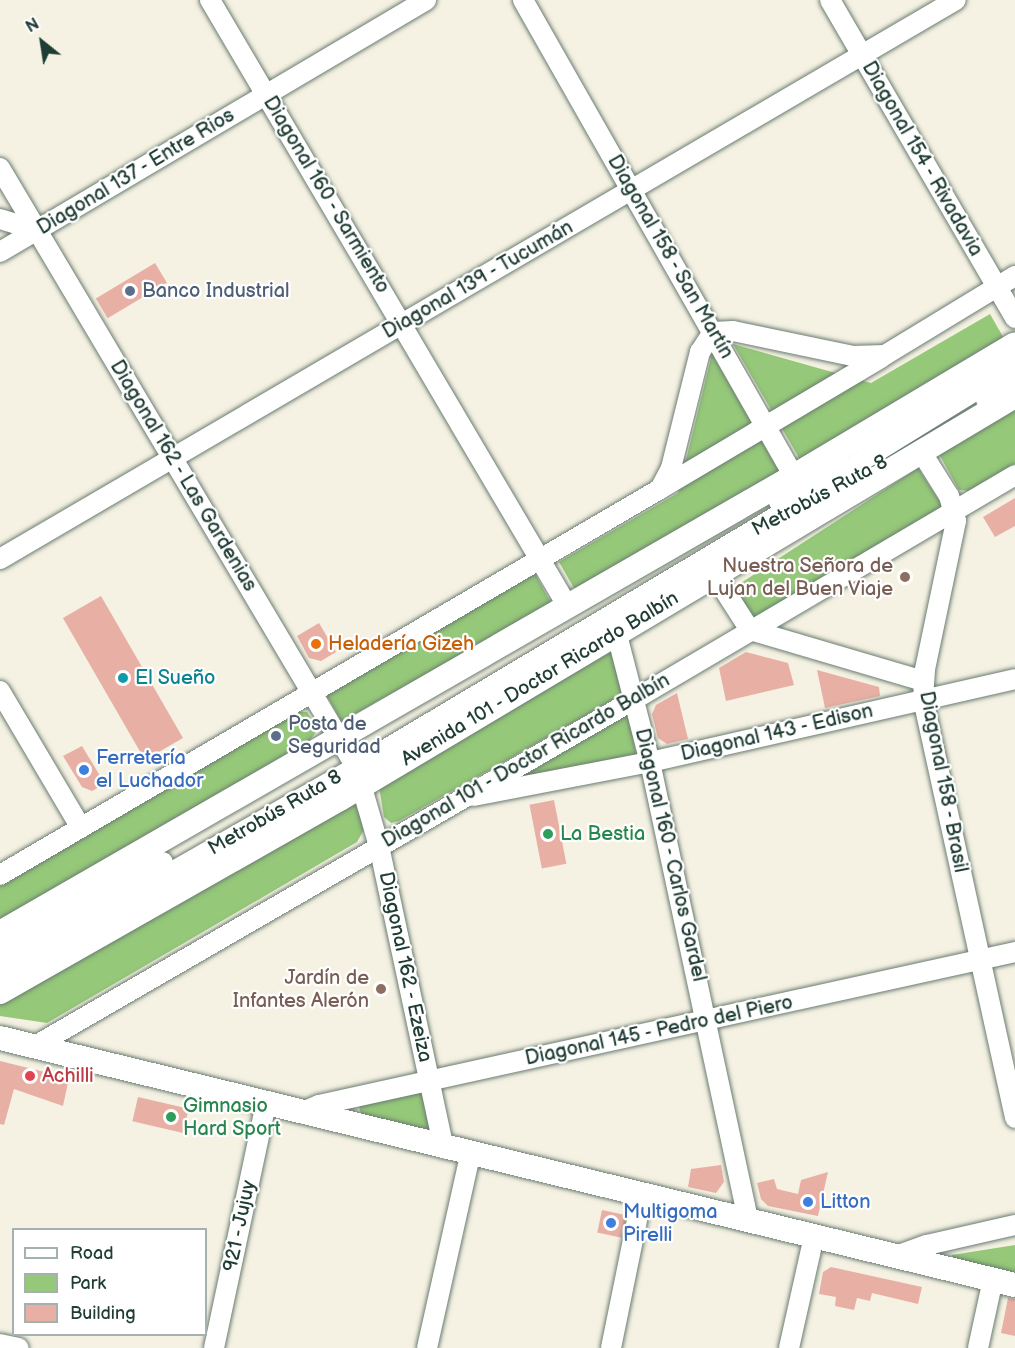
<!DOCTYPE html>
<meta charset="utf-8">
<style>
body{margin:0}
#map{position:relative;width:1015px;height:1348px;overflow:hidden;background:#f5f2e3;font-family:"Balsamiq Sans",sans-serif}
div>[style]{position:absolute}
.green>*{inset:0;background:#95c879;transform-origin:0 0}
.building>*{inset:0;background:#e8b0a5;transform-origin:0 0}
.roads{filter:drop-shadow(0 0 2px #6a7c71) drop-shadow(0 0 2px #6a7c71)}
.minor>*{height:20px;margin:-10px;padding:0 10px;transform-origin:10px;border-radius:10px;background:#fff}
.major>*{height:24px;margin:-12px;padding:0 12px;transform-origin:12px;border-radius:12px;background:#fff}
.dots>*{width:16px;height:16px;translate:-50% -50%;box-sizing:border-box;border:3px solid #fff;border-radius:50%}
span{translate:-50% -50%;white-space:nowrap;text-align:center;line-height:1.15;-webkit-text-stroke:4.5px #fff;paint-order:stroke}
.street-label{font-size:20px;color:#1f3d34}
.service-label{font-size:20px;color:#4e5e75}
.left{translate:0 -50%;text-align:left}
.education-label{font-size:20px;color:#785e54}
.right{translate:-100% -50%;text-align:right}
.food-label{font-size:20px;color:#c56008}
.culture-label{font-size:20px;color:#0d838f}
.shop-label{font-size:20px;color:#366cbe}
.leisure-label{font-size:20px;color:#27864d}
.health-label{font-size:20px;color:#be3a42}
.legend{position:absolute;left:12px;top:1228px;width:195px;height:108px;box-sizing:border-box;background:#fff;border:2px solid #a5b1ae;margin:0;padding:8px 10px;list-style:none;font-size:18px;color:#1f3d34}
.legend li{display:flex;align-items:center;gap:12px;height:30px}
.legend b{width:30px;border:2px solid #a5b1ae}
.north{position:absolute;left:12px;top:12px;width:60px;height:60px;-webkit-text-stroke:4px #fff;paint-order:stroke;rotate:330deg;font-size:16px;font-weight:700;line-height:24px;text-align:center;color:#1f3d34}
.north::after{content:'';display:block;margin:auto;width:21px;height:27px;background:#1f3d34;clip-path:polygon(50% 0,100% 100%,50% 72%,0 100%)}
</style>
<div id="map">
<div class="green">
<div style="clip-path:polygon(990px 314px,1006px 342px,802px 463px,733px 344px,871px 383px)"></div>
<div style="clip-path:polygon(712px 354px,781px 472px,575px 590px,559px 562px,678px 493px)"></div>
<div style="clip-path:polygon(1015px 404px,1015px 464px,970px 491px,959px 490px,939px 454px)"></div>
<div style="left:918px;top:468px;width:48px;height:224px;rotate:57deg"></div>
<div style="left:535px;top:574px;width:35px;height:241px;rotate:61deg"></div>
<div style="clip-path:polygon(602px 648px,616px 650px,625px 689px,618px 697px,399px 821px,391px 823px,384px 817px,379px 787px)"></div>
<div style="clip-path:polygon(297px 712px,307px 712px,313px 721px,316px 732px,310px 740px,0 922px,0 885px)"></div>
<div style="clip-path:polygon(628px 712px,637px 758px,514px 782px)"></div>
<div style="clip-path:polygon(354px 802px,365px 828px,357px 842px,47px 1023px,0 1016px,0 1005px)"></div>
<div style="clip-path:polygon(423px 1091px,431px 1132px,361px 1115px,359px 1106px)"></div>
<div style="clip-path:polygon(1015px 1245px,1015px 1275px,952px 1260px,952px 1255px)"></div>
</div>
<div class="building">
<div style="left:155px;top:263px;width:23px;height:69px;rotate:59deg"></div>
<div style="clip-path:polygon(1015px 498px,1015px 526px,995px 537px,983px 517px)"></div>
<div style="left:101px;top:596px;width:164px;height:44px;rotate:60deg"></div>
<div style="clip-path:polygon(319px 623px,336px 652px,321px 661px,309px 658px,297px 636px)"></div>
<div style="clip-path:polygon(746px 652px,788px 663px,794px 685px,726px 701px,719px 668px)"></div>
<div style="clip-path:polygon(817px 670px,879px 687px,880px 696px,825px 708px)"></div>
<div style="clip-path:polygon(677px 693px,688px 739px,667px 744px,658px 738px,652px 714px,656px 705px)"></div>
<div style="clip-path:polygon(82px 746px,105px 784px,92px 791px,82px 787px,63px 756px)"></div>
<div style="left:554px;top:800px;width:65px;height:25px;rotate:79deg"></div>
<div style="clip-path:polygon(0 1061px,69px 1078px,63px 1106px,14px 1089px,4px 1125px,0 1124px)"></div>
<div style="left:138px;top:1097px;width:52px;height:25px;rotate:13deg"></div>
<div style="clip-path:polygon(721px 1165px,724px 1182px,716px 1193px,688px 1187px,691px 1169px)"></div>
<div style="clip-path:polygon(828px 1172px,818px 1216px,768px 1206px,761px 1199px,757px 1183px,774px 1179px,777px 1189px,798px 1194px,801px 1180px)"></div>
<div style="left:602px;top:1210px;width:25px;height:23px;rotate:12deg"></div>
<div style="clip-path:polygon(831px 1267px,922px 1287px,918px 1304px,872px 1293px,870px 1301px,857px 1298px,854px 1310px,835px 1306px,836px 1297px,819px 1294px,823px 1272px)"></div>
<div style="clip-path:polygon(1008px 1298px,1015px 1299px,1015px 1336px,1001px 1333px)"></div>
</div>
<div class="roads">
<div class="minor">
<div style="left:210px;top:0;width:705px;rotate:59.47deg"></div>
<div style="left:523px;top:0;width:562px;rotate:60.38deg"></div>
<div style="left:830px;top:0;width:368px;rotate:59.8deg"></div>
<div style="left:0;top:168px;width:697px;rotate:59.28deg"></div>
<div style="left:356px;top:767px;width:82px;rotate:73.8deg"></div>
<div style="left:379px;top:846px;width:309px;rotate:77.9deg"></div>
<div style="left:0;top:219px;width:39px;rotate:17deg"></div>
<div style="left:0;top:252px;width:495px;rotate:-30.6deg"></div>
<div style="left:986px;top:400px;width:34px;rotate:-32deg"></div>
<div style="left:922px;top:453px;width:51px;rotate:57.9deg"></div>
<div style="left:949px;top:496px;width:26px;rotate:74deg"></div>
<div style="left:956px;top:521px;width:152px;rotate:101.8deg"></div>
<div style="left:925px;top:670px;width:29px;rotate:94deg"></div>
<div style="left:923px;top:699px;width:429px;rotate:77.6deg"></div>
<div style="left:660px;top:489px;width:258px;rotate:-30.7deg"></div>
<div style="left:779px;top:502px;width:79px;rotate:-25.6deg"></div>
<div style="left:850px;top:468px;width:194px;rotate:-31.7deg"></div>
<div style="left:0;top:559px;width:1107px;rotate:-30.32deg"></div>
<div style="left:714px;top:574px;width:67px;rotate:57.3deg"></div>
<div style="left:750px;top:630px;width:180px;rotate:16.4deg"></div>
<div style="left:616px;top:631px;width:135px;rotate:75.5deg"></div>
<div style="left:650px;top:762px;width:468px;rotate:77.9deg"></div>
<div style="left:0;top:691px;width:159px;rotate:59.4deg"></div>
<div style="left:473px;top:796px;width:180px;rotate:-10.9deg"></div>
<div style="left:650px;top:762px;width:374px;rotate:-12.8deg"></div>
<div style="left:0;top:875px;width:765px;rotate:-30.32deg"></div>
<div style="left:660px;top:489px;width:24px;rotate:-62deg"></div>
<div style="left:671px;top:468px;width:120px;rotate:-76deg"></div>
<div style="left:700px;top:352px;width:24px;rotate:-57deg"></div>
<div style="left:713px;top:332px;width:20px;rotate:-3deg"></div>
<div style="left:733px;top:331px;width:123px;rotate:11.8deg"></div>
<div style="left:853px;top:356px;width:32px;rotate:-2deg"></div>
<div style="left:885px;top:355px;width:152px;rotate:-31.3deg"></div>
<div style="left:0;top:954px;width:187px;rotate:-29.4deg"></div>
<div style="left:0;top:970px;width:410px;rotate:-29.7deg"></div>
<div style="left:356px;top:767px;width:498px;rotate:-30.8deg"></div>
<div style="left:784px;top:512px;width:68px;rotate:-23.5deg"></div>
<div style="left:35px;top:1046px;width:693px;rotate:-30.04deg"></div>
<div style="left:635px;top:699px;width:441px;rotate:-30.5deg"></div>
<div style="left:303px;top:1112px;width:17px;rotate:-24deg"></div>
<div style="left:319px;top:1105px;width:713px;rotate:-12.4deg"></div>
<div style="left:899px;top:1255px;width:30px;rotate:-20deg"></div>
<div style="left:927px;top:1245px;width:90px;rotate:-12.8deg"></div>
<div style="left:0;top:1344px;width:19px;rotate:12deg"></div>
<div style="left:214px;top:1348px;width:250px;rotate:-78deg"></div>
<div style="left:427px;top:1348px;width:198px;rotate:-77.4deg"></div>
<div style="left:611px;top:1348px;width:155px;rotate:-78.5deg"></div>
<div style="left:789px;top:1348px;width:115px;rotate:-77.4deg"></div>
<div style="left:978px;top:1348px;width:71px;rotate:-77.7deg"></div>
</div>
<div class="major">
<div style="left:0;top:933px;width:916px;rotate:-29.92deg"></div>
<div style="left:794px;top:476px;width:257px;rotate:-30.8deg"></div>
<div style="left:0;top:992px;width:391px;rotate:-29.6deg"></div>
<div style="left:340px;top:799px;width:786px;rotate:-30.84deg"></div>
<div style="left:0;top:1038px;width:1045px;rotate:13.68deg"></div>
</div>
</div>
<div class="dots">
<div style="left:130px;top:291px;background:#5c6f8a"></div>
<div style="left:905px;top:577px;background:#8d6e63"></div>
<div style="left:316px;top:644px;background:#e8710a"></div>
<div style="left:123px;top:678px;background:#0f9aa8"></div>
<div style="left:276px;top:736px;background:#5c6f8a"></div>
<div style="left:84px;top:770px;background:#3f7fe0"></div>
<div style="left:548px;top:834px;background:#2e9e5b"></div>
<div style="left:381px;top:989px;background:#8d6e63"></div>
<div style="left:30px;top:1076px;background:#e0444e"></div>
<div style="left:171px;top:1117px;background:#2e9e5b"></div>
<div style="left:808px;top:1202px;background:#3f7fe0"></div>
<div style="left:611px;top:1223px;background:#3f7fe0"></div>
</div>
<div class="street-label">
<span style="left:922px;top:159px;rotate:60deg">Diagonal 154 - Rivadavia</span>
<span style="left:136px;top:172px;rotate:-31deg">Diagonal 137 - Entre Rios</span>
<span style="left:326px;top:195px;rotate:59deg">Diagonal 160 - Sarmiento</span>
<span style="left:670px;top:257px;rotate:60deg">Diagonal 158 - San Martín</span>
<span style="left:478px;top:280px;rotate:-30deg">Diagonal 139 - Tucumán</span>
<span style="left:183px;top:476px;rotate:59deg">Diagonal 162 - Las Gardenias</span>
<span style="left:820px;top:496px;rotate:-28deg">Metrobús Ruta 8</span>
<span style="left:540px;top:679px;rotate:-31deg">Avenida 101 - Doctor Ricardo Balbín</span>
<span style="left:777px;top:733px;rotate:-13deg">Diagonal 143 - Edison</span>
<span style="left:526px;top:761px;rotate:-30deg">Diagonal 101 - Doctor Ricardo Balbín</span>
<span style="left:943px;top:782px;rotate:79deg">Diagonal 158 - Brasil</span>
<span style="left:275px;top:813px;rotate:-30deg">Metrobús Ruta 8</span>
<span style="left:670px;top:855px;rotate:77deg">Diagonal 160 - Carlos Gardel</span>
<span style="left:405px;top:967px;rotate:78deg">Diagonal 162 - Ezeiza</span>
<span style="left:659px;top:1031px;rotate:-12deg">Diagonal 145 - Pedro del Piero</span>
<span style="left:240px;top:1226px;rotate:-78deg">921 - Jujuy</span>
</div>
<div class="service-label">
<span class="left" style="left:142px;top:291px">Banco Industrial</span>
<span class="left" style="left:288px;top:736px">Posta de<br>Seguridad</span>
</div>
<div class="education-label">
<span class="right" style="left:893px;top:578px">Nuestra Señora de<br>Lujan del Buen Viaje</span>
<span class="right" style="left:369px;top:990px">Jardín de<br>Infantes Alerón</span>
</div>
<div class="food-label">
<span class="left" style="left:328px;top:644px">Heladería Gizeh</span>
</div>
<div class="culture-label">
<span class="left" style="left:135px;top:678px">El Sueño</span>
</div>
<div class="shop-label">
<span class="left" style="left:96px;top:770px">Ferretería<br>el Luchador</span>
<span class="left" style="left:820px;top:1202px">Litton</span>
<span class="left" style="left:623px;top:1224px">Multigoma<br>Pirelli</span>
</div>
<div class="leisure-label">
<span class="left" style="left:560px;top:834px">La Bestia</span>
<span class="left" style="left:183px;top:1118px">Gimnasio<br>Hard Sport</span>
</div>
<div class="health-label">
<span class="left" style="left:42px;top:1076px">Achilli</span>
</div>
<ul class="legend">
<li><b style="height:8px;background:#fff"></b>Road</li>
<li><b style="height:16px;background:#95c879"></b>Park</li>
<li><b style="height:16px;background:#e8b0a5"></b>Building</li>
</ul>
<div class="north">N</div>
</div>
